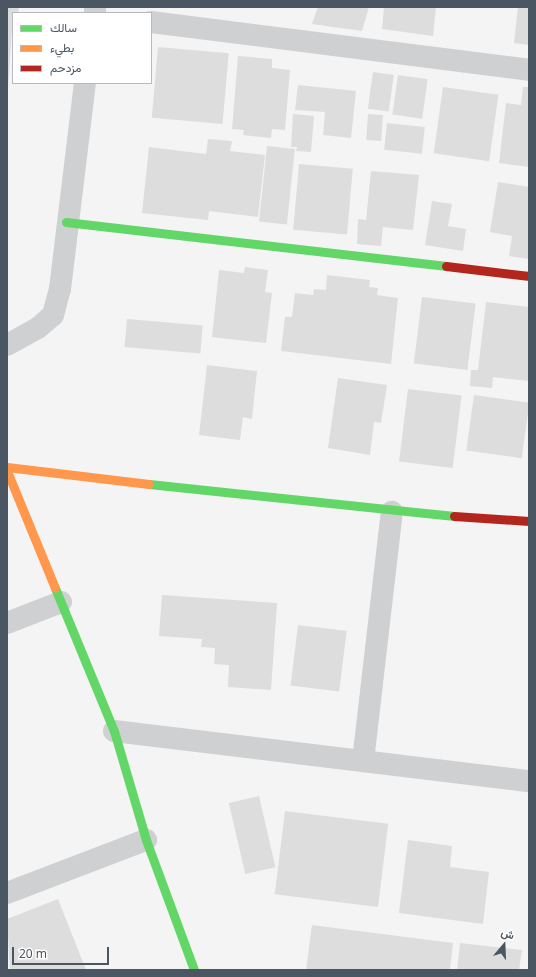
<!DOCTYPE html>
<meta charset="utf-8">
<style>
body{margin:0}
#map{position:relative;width:536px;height:977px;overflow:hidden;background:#f4f4f4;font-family:"Noto Sans",Vazirmatn,sans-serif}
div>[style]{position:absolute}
.building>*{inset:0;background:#ddddde;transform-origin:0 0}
.street>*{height:22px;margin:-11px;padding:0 11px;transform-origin:11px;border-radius:11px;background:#ced0d2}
.fast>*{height:9px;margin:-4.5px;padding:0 4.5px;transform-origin:4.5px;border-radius:4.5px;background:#63d668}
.slow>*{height:9px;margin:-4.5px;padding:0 4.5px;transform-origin:4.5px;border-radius:4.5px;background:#ff974d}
.jam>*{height:9px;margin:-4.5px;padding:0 4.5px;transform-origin:4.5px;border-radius:4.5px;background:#b3261e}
span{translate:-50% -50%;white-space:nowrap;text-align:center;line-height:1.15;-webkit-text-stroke:3px #fff;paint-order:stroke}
.frame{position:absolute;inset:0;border:8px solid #4a5661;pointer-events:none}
.legend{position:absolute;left:12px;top:12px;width:140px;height:72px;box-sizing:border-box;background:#fff;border:1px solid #b7bbc0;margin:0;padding:5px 7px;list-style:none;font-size:12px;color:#4a5661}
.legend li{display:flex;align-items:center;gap:8px;height:20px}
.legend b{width:20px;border:1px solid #b7bbc0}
.north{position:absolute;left:484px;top:925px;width:40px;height:40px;-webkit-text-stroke:3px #fff;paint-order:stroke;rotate:19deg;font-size:11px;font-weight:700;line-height:16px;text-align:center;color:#4a5661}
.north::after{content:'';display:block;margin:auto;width:14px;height:18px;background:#4a5661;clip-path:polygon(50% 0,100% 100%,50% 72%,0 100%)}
.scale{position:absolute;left:12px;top:947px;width:97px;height:18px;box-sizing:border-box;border:2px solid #4a5661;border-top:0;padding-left:5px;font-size:12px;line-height:14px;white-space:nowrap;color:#4a5661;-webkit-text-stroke:3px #fff;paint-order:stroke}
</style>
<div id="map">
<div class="building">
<div style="clip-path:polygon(7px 7px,19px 7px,18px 13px,13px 13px,8px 89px)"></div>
<div style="clip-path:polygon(318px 7px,369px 7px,362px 31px,312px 24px)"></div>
<div style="clip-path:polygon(384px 7px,436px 7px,433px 36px,382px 29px)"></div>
<div style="clip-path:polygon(518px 7px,529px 7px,529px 45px,514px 43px)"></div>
<div style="left:158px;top:47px;width:71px;height:71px;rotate:5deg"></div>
<div style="clip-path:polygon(238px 56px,272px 59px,272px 68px,290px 70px,285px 130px,272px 129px,271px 138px,243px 135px,244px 130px,232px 129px)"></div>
<div style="left:373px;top:72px;width:21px;height:37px;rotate:8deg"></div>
<div style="left:398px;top:75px;width:30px;height:40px;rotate:8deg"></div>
<div style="clip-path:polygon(298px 85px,356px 91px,351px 138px,323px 135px,325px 112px,295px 110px)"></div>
<div style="left:443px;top:87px;width:56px;height:67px;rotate:8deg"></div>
<div style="clip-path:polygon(523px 87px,529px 87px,529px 167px,499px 163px,506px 103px,521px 105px)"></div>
<div style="clip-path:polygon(293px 114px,314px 116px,311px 152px,296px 151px,297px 147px,291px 147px)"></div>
<div style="left:368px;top:114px;width:15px;height:26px;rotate:4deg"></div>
<div style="left:387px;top:123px;width:38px;height:27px;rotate:6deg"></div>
<div style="clip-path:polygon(208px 139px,232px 141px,230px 151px,265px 155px,258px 217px,209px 211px,208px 220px,142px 213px,149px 147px,206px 154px)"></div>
<div style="left:267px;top:146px;width:28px;height:76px;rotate:6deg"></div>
<div style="left:299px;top:164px;width:54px;height:66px;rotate:5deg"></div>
<div style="clip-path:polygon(371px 171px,419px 175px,413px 230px,383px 227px,381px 246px,357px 244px,358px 219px,366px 220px)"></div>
<div style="clip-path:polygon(498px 182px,529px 187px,529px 259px,509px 256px,512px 236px,490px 232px)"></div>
<div style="clip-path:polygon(432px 201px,452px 204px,448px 226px,466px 229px,463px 251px,425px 245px)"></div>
<div style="clip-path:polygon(245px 267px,268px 270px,265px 292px,272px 293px,266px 343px,212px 337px,219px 270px,244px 273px)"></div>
<div style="clip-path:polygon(327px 275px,370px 280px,369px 287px,378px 288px,377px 295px,398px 298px,391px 364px,281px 351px,285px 317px,292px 317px,295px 293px,313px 295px,314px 289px,326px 290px)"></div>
<div style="left:422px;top:297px;width:54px;height:67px;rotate:7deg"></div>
<div style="clip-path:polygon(486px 302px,529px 307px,529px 381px,493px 377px,492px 388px,470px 386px,471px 370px,478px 370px)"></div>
<div style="left:127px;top:319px;width:76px;height:28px;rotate:5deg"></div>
<div style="clip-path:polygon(207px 365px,257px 371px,252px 419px,243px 417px,240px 440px,199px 435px)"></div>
<div style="clip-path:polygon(338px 378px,387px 385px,381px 423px,374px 422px,370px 455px,328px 448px)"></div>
<div style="left:408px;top:389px;width:54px;height:73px;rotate:7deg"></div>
<div style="left:474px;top:395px;width:56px;height:56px;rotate:8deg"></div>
<div style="clip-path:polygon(162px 595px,277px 603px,271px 690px,228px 687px,229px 665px,214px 664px,215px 648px,201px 647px,202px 639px,159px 636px)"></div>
<div style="left:298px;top:625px;width:49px;height:61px;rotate:7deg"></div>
<div style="left:259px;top:796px;width:73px;height:31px;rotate:77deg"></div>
<div style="left:285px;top:811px;width:104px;height:84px;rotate:7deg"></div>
<div style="clip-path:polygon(408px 840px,452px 846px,450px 867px,489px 872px,483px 924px,399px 913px)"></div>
<div style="clip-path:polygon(58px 899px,86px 970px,10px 970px,7px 919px)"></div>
<div style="clip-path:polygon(312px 925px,453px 943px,450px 970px,306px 970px)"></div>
<div style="clip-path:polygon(460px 943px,522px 950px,519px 970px,457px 970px)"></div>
</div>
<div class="street">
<div style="left:95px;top:13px;width:6px;rotate:-90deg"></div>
<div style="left:151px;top:22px;width:381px;rotate:7.2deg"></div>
<div style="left:7px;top:345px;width:35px;rotate:-29deg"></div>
<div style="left:38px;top:328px;width:20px;rotate:-41deg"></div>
<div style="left:53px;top:315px;width:27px;rotate:-75deg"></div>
<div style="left:60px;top:289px;width:208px;rotate:-83.1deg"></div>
<div style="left:7px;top:623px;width:58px;rotate:-21.3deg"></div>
<div style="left:114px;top:731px;width:418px;rotate:6.9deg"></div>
<div style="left:363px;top:761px;width:251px;rotate:-83.4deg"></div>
<div style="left:7px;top:893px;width:149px;rotate:-20.9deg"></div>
</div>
<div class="fast">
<div style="left:66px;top:222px;width:383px;rotate:6.6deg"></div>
<div style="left:149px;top:484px;width:307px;rotate:6deg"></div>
<div style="left:55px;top:588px;width:155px;rotate:67.6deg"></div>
<div style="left:114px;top:731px;width:114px;rotate:73.6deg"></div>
<div style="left:146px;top:840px;width:139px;rotate:69.7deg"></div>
</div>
<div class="slow">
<div style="left:7px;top:467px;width:143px;rotate:6.8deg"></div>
<div style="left:7px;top:471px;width:126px;rotate:67.7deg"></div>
</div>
<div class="jam">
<div style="left:446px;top:266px;width:84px;rotate:6.9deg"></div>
<div style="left:454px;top:516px;width:75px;rotate:3.8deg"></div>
</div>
<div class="frame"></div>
<ul class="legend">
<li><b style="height:5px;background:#63d668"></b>سالك</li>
<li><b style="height:5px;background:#ff974d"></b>بطيء</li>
<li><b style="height:5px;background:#b3261e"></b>مزدحم</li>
</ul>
<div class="north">ش</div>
<div class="scale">20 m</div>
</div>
